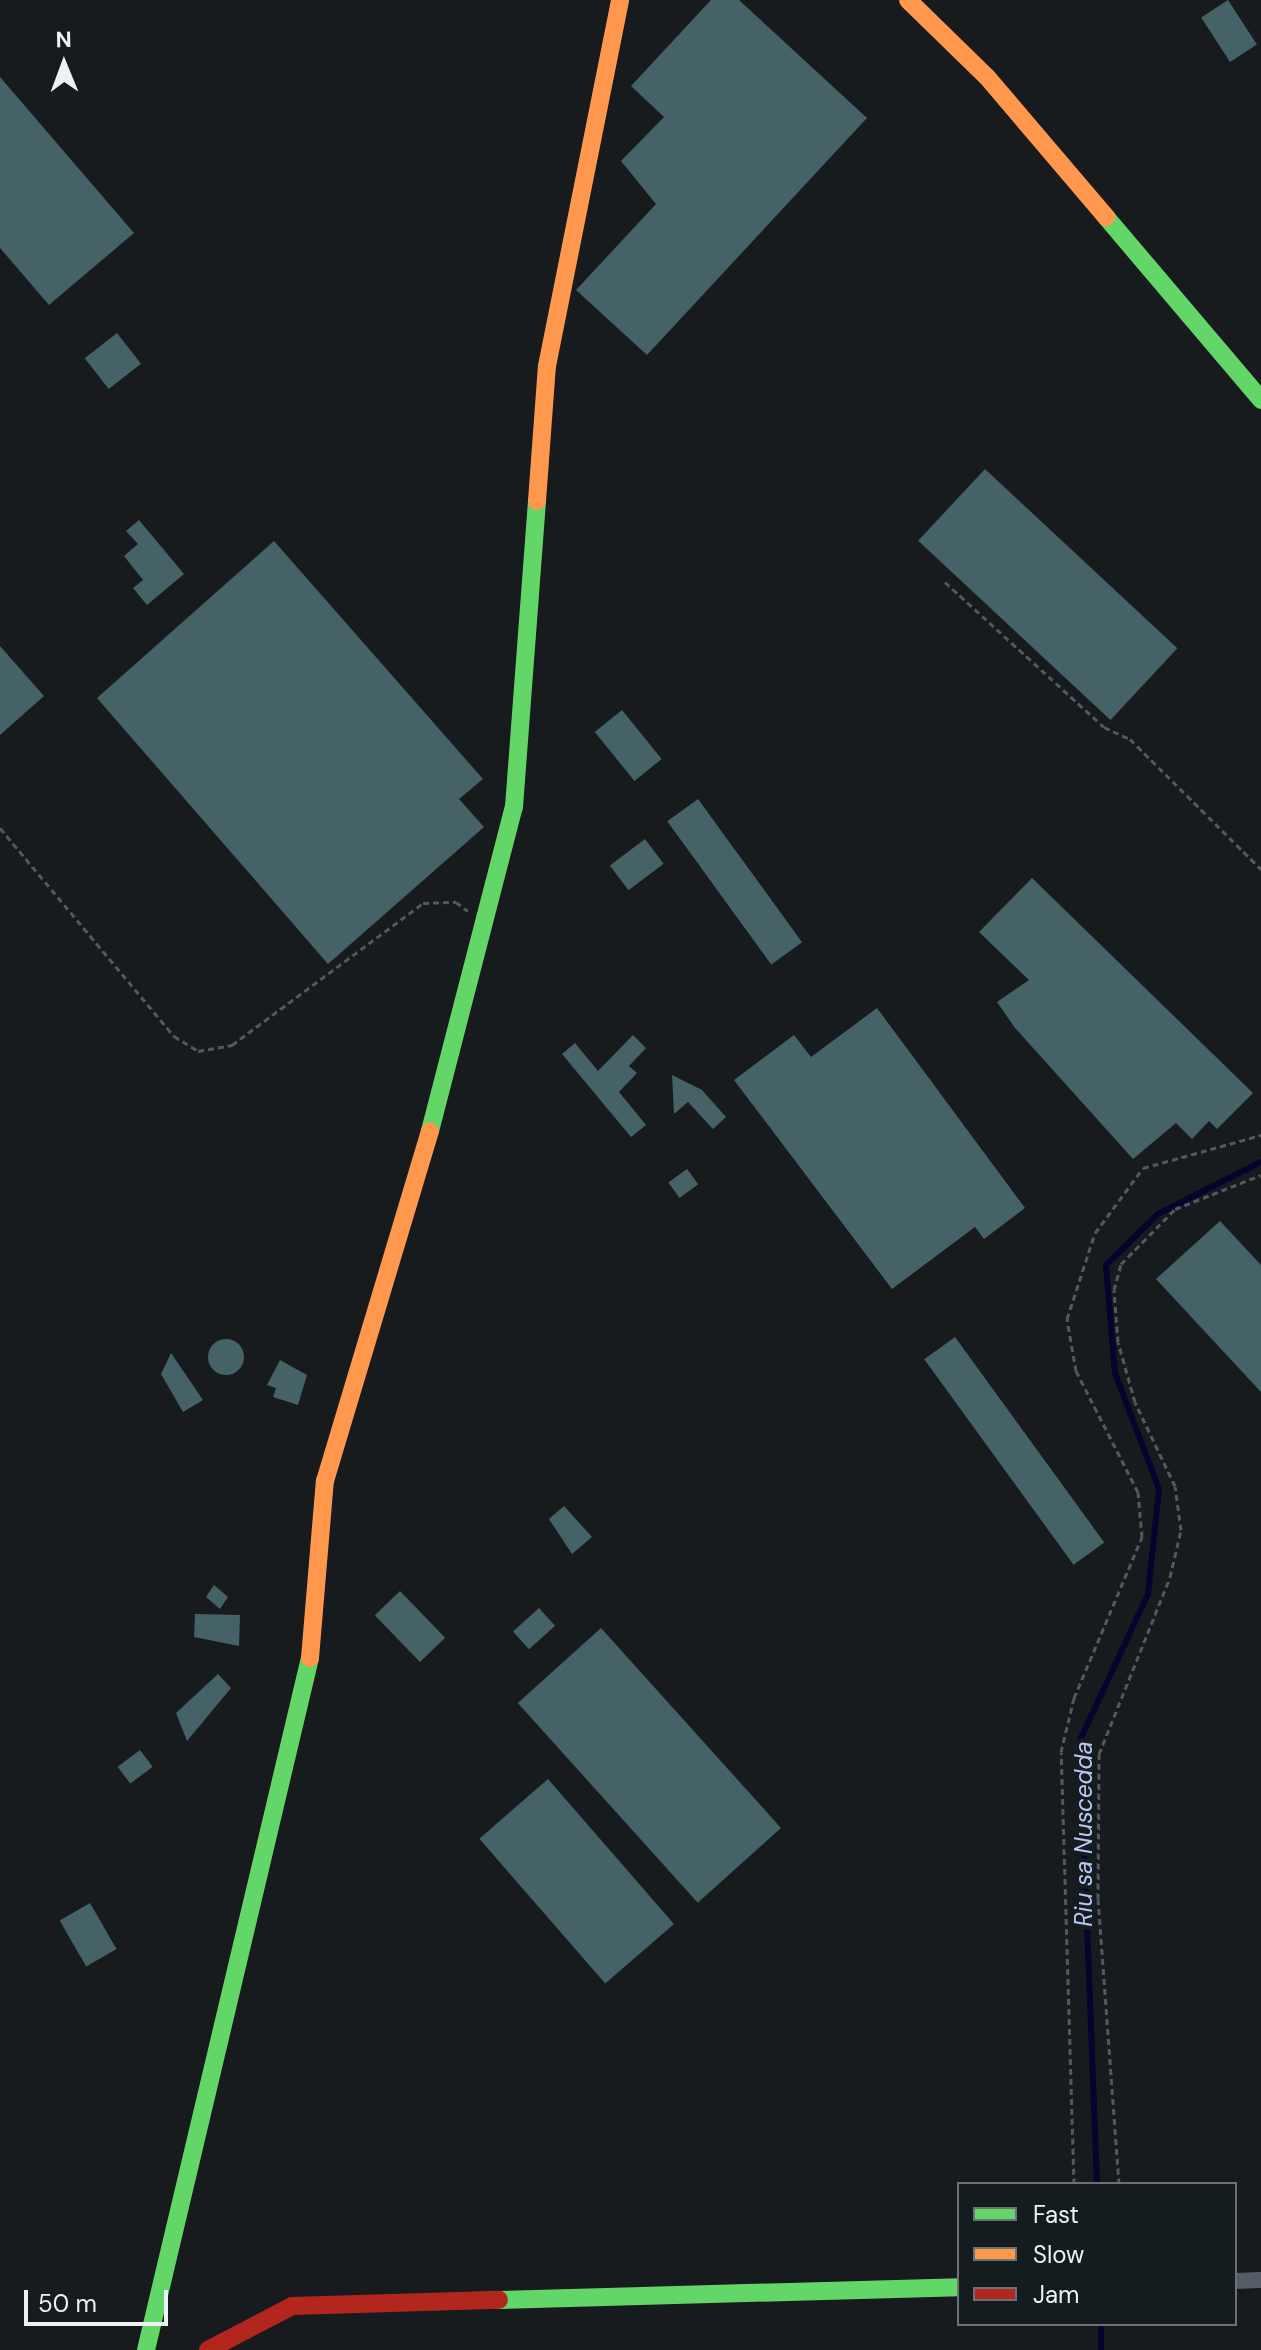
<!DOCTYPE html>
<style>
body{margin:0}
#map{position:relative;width:1261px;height:2350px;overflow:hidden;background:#171b1d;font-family:"DM Sans",sans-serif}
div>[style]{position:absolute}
.stream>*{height:6px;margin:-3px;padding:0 3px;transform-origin:3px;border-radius:3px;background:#08022f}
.building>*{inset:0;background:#456267;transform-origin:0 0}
.round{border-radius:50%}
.path>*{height:3px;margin-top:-1.5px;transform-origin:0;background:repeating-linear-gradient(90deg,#52585e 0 6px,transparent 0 10px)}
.street>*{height:16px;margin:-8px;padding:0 8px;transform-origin:8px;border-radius:8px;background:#545c65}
.fast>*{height:18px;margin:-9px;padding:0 9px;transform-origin:9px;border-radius:9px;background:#63d668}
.slow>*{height:18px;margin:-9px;padding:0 9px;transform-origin:9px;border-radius:9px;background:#ff974d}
.jam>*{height:18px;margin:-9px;padding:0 9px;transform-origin:9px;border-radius:9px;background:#b3261e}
span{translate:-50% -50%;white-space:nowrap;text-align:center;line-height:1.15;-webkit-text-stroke:8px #141c20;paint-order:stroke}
.water-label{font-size:24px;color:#bcc6f0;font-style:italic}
.legend{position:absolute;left:957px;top:2182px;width:280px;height:144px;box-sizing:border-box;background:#141c20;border:2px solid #6a7275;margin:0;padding:10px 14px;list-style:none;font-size:24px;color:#ecf2f4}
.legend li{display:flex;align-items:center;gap:16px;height:40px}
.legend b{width:40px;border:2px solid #6a7275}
.north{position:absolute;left:24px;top:24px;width:80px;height:80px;-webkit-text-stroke:6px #141c20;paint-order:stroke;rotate:359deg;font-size:22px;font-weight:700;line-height:32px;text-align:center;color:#ecf2f4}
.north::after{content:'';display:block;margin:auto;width:28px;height:36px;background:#ecf2f4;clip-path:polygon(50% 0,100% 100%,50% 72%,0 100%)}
.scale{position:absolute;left:24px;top:2290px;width:144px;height:36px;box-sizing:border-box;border:4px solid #ecf2f4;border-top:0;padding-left:10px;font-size:24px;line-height:28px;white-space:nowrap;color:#ecf2f4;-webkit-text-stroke:6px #141c20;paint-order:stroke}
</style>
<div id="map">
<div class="stream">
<div style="left:1097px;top:2184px;width:444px;rotate:-92.2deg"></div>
<div style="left:1080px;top:1740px;width:161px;rotate:-65deg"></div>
<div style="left:1148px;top:1594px;width:106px;rotate:-84deg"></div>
<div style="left:1159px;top:1489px;width:124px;rotate:-110.8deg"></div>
<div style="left:1115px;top:1373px;width:108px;rotate:-94.8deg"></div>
<div style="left:1106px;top:1265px;width:73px;rotate:-44.4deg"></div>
<div style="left:1158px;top:1214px;width:115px;rotate:-26.8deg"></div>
<div style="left:1101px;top:2350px;width:26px;rotate:-90deg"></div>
</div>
<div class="building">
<div style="clip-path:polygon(711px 0,739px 0,867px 118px,647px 355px,576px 290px,656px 204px,621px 161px,664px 117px,631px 86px)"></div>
<div style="left:1228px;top:0;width:53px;height:32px;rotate:57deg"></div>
<div style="clip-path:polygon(0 77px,134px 233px,49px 305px,0 248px)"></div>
<div style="left:117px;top:333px;width:39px;height:41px;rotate:52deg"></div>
<div style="left:985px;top:469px;width:263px;height:98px;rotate:43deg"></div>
<div style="clip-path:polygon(139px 520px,184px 574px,147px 605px,133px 588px,143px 580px,124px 556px,138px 544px,126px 531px)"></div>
<div style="clip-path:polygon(274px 541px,483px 779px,459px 799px,484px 827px,328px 964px,97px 698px)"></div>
<div style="clip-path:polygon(0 646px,44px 696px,0 735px)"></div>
<div style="left:622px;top:710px;width:63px;height:35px;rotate:51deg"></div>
<div style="left:698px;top:799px;width:177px;height:38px;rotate:54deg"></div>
<div style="left:645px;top:839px;width:31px;height:44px;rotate:53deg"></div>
<div style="clip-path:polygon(1032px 878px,1253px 1093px,1217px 1129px,1209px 1121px,1192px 1139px,1176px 1123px,1133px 1159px,1015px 1028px,997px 1002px,1029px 980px,979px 932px)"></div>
<div style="clip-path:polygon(877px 1008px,1025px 1208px,984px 1239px,975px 1227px,892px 1289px,734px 1080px,794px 1035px,811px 1057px)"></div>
<div style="clip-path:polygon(633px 1035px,646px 1048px,629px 1066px,637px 1073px,619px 1092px,646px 1125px,631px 1137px,562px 1054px,575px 1043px,598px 1071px)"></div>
<div style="clip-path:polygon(672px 1075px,702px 1090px,726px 1117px,713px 1129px,688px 1102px,674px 1114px)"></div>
<div style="left:687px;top:1169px;width:19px;height:23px;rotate:54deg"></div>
<div style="clip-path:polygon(1220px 1221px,1261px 1265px,1261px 1392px,1156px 1279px)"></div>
<div style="left:955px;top:1337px;width:254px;height:38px;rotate:54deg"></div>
<div class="round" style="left:208px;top:1339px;width:36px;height:36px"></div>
<div style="clip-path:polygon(171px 1353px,203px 1400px,183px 1412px,161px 1374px)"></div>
<div style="clip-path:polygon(280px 1360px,307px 1375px,298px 1405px,273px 1397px,276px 1388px,267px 1385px)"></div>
<div style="clip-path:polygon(564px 1506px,592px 1537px,572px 1554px,549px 1519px)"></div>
<div style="clip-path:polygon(214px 1585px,228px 1597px,220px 1609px,206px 1597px)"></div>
<div style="left:400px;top:1591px;width:65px;height:35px;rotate:46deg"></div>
<div style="left:539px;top:1608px;width:24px;height:35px;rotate:48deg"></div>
<div style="clip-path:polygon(195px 1614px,240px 1615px,239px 1646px,194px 1637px)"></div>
<div style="left:601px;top:1628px;width:269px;height:112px;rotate:48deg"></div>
<div style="clip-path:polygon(218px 1674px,231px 1688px,187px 1741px,176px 1713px)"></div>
<div style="left:140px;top:1750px;width:21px;height:28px;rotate:53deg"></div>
<div style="left:548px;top:1779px;width:192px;height:91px;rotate:49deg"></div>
<div style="left:90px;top:1903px;width:53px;height:35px;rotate:60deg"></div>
</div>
<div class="path">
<div style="left:945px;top:582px;width:215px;rotate:42.4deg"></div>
<div style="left:1104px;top:727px;width:29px;rotate:25deg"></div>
<div style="left:1130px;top:739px;width:185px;rotate:44.8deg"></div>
<div style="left:0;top:828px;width:271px;rotate:50.1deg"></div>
<div style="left:174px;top:1036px;width:28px;rotate:32deg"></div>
<div style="left:198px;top:1051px;width:35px;rotate:-10deg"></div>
<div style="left:232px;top:1045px;width:238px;rotate:-36.6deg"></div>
<div style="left:423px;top:903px;width:33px;rotate:-2deg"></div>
<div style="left:456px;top:902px;width:15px;rotate:37deg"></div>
<div style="left:1074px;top:2184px;width:432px;rotate:-91.7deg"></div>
<div style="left:1061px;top:1752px;width:56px;rotate:-76.5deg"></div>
<div style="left:1074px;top:1698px;width:175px;rotate:-67.1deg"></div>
<div style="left:1142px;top:1537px;width:45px;rotate:-95.1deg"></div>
<div style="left:1138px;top:1492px;width:136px;rotate:-117.1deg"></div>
<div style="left:1076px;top:1371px;width:53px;rotate:-99.8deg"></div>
<div style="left:1067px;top:1319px;width:90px;rotate:-72deg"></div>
<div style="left:1095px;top:1233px;width:81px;rotate:-53.6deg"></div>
<div style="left:1143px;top:1168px;width:123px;rotate:-15.6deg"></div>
<div style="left:1119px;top:2184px;width:286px;rotate:-94.2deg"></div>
<div style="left:1098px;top:1899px;width:145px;rotate:-89.6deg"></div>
<div style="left:1099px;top:1754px;width:191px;rotate:-68.1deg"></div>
<div style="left:1170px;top:1577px;width:48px;rotate:-76.8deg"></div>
<div style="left:1181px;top:1530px;width:44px;rotate:-97.8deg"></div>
<div style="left:1175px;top:1486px;width:93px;rotate:-115.5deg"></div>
<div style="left:1135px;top:1402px;width:62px;rotate:-105.8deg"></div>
<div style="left:1118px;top:1342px;width:52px;rotate:-94.4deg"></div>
<div style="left:1114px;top:1290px;width:27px;rotate:-75deg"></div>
<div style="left:1121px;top:1264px;width:77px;rotate:-45.5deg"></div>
<div style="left:1175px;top:1209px;width:92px;rotate:-21.6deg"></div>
</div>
<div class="street">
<div style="left:1235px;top:2281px;width:26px;rotate:-2deg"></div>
</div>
<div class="fast">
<div style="left:1106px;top:217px;width:240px;rotate:49.7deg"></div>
<div style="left:430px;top:1131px;width:335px;rotate:-75.5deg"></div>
<div style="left:514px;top:807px;width:307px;rotate:-85.7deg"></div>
<div style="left:499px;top:2300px;width:460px;rotate:-1.6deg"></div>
<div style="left:146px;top:2350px;width:711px;rotate:-76.67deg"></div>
</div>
<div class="slow">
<div style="left:908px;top:0;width:110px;rotate:44.3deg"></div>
<div style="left:987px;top:77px;width:184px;rotate:49.6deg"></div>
<div style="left:537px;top:501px;width:135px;rotate:-85.8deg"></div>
<div style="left:547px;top:366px;width:373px;rotate:-78.7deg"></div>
<div style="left:310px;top:1658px;width:178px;rotate:-85.2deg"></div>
<div style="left:325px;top:1481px;width:365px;rotate:-73.3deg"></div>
</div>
<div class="jam">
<div style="left:208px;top:2350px;width:95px;rotate:-27.6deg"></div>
<div style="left:292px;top:2306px;width:207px;rotate:-1.7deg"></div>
</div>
<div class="water-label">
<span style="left:1084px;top:1834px;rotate:-90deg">Riu sa Nuscedda</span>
</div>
<ul class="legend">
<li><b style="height:10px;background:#63d668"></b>Fast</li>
<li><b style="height:10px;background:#ff974d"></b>Slow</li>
<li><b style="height:10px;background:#b3261e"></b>Jam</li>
</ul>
<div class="north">N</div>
<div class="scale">50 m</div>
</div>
